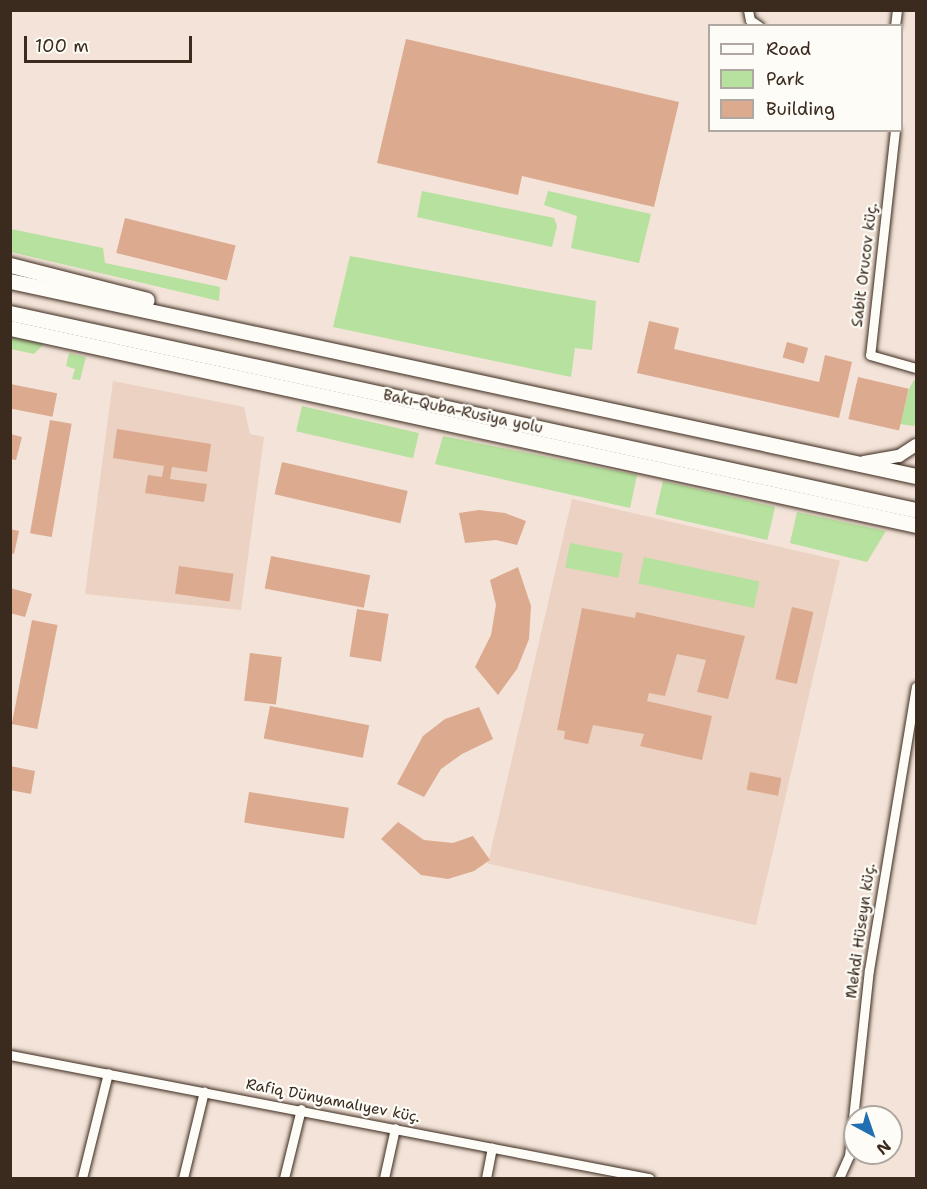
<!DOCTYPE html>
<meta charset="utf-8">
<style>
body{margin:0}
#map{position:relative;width:927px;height:1189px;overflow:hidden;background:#f3e3d8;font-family:"Shantell Sans",sans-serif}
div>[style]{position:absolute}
.built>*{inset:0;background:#ecd2c2;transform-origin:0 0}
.green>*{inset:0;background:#b7e19e;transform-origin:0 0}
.building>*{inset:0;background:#dcaa8f;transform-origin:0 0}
.roads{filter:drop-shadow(0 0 2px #3b2a1e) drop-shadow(0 0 2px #3b2a1e)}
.minor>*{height:9px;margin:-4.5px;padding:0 4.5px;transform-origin:4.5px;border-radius:4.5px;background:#fdfcf7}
.tertiary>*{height:12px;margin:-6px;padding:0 6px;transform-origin:6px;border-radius:6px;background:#fdfcf7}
.trunk>*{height:15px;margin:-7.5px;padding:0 7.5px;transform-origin:7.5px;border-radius:7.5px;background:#fdfcf7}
span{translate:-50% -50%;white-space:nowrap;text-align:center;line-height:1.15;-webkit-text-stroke:4.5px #fdfcf7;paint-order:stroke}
.street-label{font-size:15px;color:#3b2a1e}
.frame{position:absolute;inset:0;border:12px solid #3b2a1e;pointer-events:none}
.legend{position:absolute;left:708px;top:24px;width:195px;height:108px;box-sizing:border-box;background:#fdfcf7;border:2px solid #afa8a0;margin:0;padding:8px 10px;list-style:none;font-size:18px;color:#3b2a1e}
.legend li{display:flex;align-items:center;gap:12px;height:30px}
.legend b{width:30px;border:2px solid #afa8a0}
.north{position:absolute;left:843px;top:1105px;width:60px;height:60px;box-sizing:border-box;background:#fdfcf7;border:2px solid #afa8a0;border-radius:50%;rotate:140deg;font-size:16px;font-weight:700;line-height:24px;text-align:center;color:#3b2a1e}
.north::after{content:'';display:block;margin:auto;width:21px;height:27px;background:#1f6fb2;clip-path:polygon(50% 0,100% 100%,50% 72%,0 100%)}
.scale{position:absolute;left:24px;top:36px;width:168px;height:27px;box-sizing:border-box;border:3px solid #3b2a1e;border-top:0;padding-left:8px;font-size:18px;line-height:21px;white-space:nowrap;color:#3b2a1e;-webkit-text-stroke:4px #fdfcf7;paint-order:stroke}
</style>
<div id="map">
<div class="built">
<div style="clip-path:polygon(113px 381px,244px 407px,250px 434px,264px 437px,241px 610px,85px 594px)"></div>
<div style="left:572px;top:499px;width:275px;height:374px;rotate:13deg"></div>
</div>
<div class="green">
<div style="clip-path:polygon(422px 191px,554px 218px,557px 226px,552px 247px,417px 217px)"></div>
<div style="clip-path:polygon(548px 191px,651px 214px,639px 263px,571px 248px,577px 216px,544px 205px)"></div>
<div style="clip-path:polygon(11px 229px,103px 248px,105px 263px,220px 287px,219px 301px,11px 252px)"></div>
<div style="clip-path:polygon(350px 256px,596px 301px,592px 350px,575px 348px,571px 377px,333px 327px)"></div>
<div style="clip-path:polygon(11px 337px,44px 344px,34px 354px,11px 349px)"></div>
<div style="clip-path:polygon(69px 353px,86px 357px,80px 380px,72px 379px,75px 369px,66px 366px)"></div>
<div style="clip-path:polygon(914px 380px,916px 381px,916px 422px,914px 426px,900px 424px,909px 389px)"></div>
<div style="left:302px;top:406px;width:120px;height:26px;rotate:13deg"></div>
<div style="clip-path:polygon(443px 436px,637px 475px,630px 508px,435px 464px)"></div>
<div style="left:663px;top:481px;width:115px;height:34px;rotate:13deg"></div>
<div style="clip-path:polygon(797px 512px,886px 531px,867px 562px,790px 543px)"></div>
<div style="left:570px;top:543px;width:54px;height:25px;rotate:11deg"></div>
<div style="left:644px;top:557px;width:118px;height:27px;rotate:12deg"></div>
</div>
<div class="building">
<div style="clip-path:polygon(406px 39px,679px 102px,654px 207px,522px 176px,518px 195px,377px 163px)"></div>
<div style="left:125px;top:218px;width:114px;height:36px;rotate:14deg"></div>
<div style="clip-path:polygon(649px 321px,679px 328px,674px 349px,819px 382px,825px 355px,852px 362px,839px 418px,637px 373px)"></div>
<div style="left:787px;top:342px;width:22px;height:16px;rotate:16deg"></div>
<div style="left:858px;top:377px;width:52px;height:43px;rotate:13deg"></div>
<div style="left:10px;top:384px;width:48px;height:24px;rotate:11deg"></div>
<div style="left:50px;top:420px;width:22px;height:115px;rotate:10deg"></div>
<div style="clip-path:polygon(117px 429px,211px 444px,207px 472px,172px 467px,170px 479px,207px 484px,204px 502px,145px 493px,148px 475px,162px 477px,164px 466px,113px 458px)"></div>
<div style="clip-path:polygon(10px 434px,22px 437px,16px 460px,10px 459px)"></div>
<div style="left:282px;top:462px;width:129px;height:33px;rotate:13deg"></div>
<div style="clip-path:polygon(479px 510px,505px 513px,526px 521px,517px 545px,496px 540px,465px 543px,459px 513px)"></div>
<div style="clip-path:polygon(10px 529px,19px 531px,14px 554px,10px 553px)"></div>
<div style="left:271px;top:556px;width:101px;height:33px;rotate:11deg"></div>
<div style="left:179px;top:566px;width:55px;height:28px;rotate:8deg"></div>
<div style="clip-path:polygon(518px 567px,531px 606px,529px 639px,517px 669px,498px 695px,475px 667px,491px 635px,496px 605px,490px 580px)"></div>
<div style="clip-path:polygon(10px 588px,32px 594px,25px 617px,10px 613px)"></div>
<div style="left:792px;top:607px;width:22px;height:74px;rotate:13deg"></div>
<div style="clip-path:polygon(582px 608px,635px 618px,636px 612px,745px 636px,728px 699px,697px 692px,706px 660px,677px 654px,665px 696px,649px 693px,647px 701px,712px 716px,702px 760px,640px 746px,644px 734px,593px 725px,588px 744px,564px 739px,565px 731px,557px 730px)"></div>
<div style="left:357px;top:609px;width:32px;height:48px;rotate:9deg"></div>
<div style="left:32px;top:620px;width:26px;height:106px;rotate:11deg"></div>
<div style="left:250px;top:653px;width:32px;height:48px;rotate:7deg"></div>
<div style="left:270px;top:706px;width:101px;height:33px;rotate:11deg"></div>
<div style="clip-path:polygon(479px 707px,493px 739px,462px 754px,441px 769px,424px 797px,397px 784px,423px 736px,445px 719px)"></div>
<div style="clip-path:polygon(10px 766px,35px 771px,31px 794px,10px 790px)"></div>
<div style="left:750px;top:772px;width:32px;height:18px;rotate:11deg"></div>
<div style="left:249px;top:792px;width:101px;height:31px;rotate:9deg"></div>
<div style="clip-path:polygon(398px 822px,424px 840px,453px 843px,473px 836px,490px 860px,474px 871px,448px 879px,421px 875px,381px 839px)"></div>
</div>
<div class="roads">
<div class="minor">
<div style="left:748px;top:10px;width:10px;rotate:79deg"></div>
<div style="left:750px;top:20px;width:11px;rotate:34deg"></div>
<div style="left:895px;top:26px;width:16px;rotate:-83deg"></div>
<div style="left:895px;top:130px;width:226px;rotate:96.3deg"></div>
<div style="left:870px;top:355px;width:48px;rotate:15.8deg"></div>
<div style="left:10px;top:1055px;width:651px;rotate:10.9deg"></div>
<div style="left:82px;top:1178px;width:108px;rotate:-76.1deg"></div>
<div style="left:183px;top:1178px;width:89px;rotate:-76.4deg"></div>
<div style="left:284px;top:1178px;width:71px;rotate:-76.2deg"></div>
<div style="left:384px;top:1178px;width:51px;rotate:-77.6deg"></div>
<div style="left:486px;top:1178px;width:31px;rotate:-79deg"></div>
<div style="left:839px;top:1178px;width:24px;rotate:-66deg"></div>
<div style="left:849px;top:1156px;width:187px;rotate:-83.9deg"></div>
<div style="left:869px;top:970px;width:287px;rotate:-80.6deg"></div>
</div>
<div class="tertiary">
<div style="left:864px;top:462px;width:36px;rotate:-10deg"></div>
<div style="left:899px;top:456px;width:20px;rotate:-33deg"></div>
</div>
<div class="trunk">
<div style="left:10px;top:265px;width:141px;rotate:14.3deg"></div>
<div style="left:10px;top:281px;width:927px;rotate:12.15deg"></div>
<div style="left:10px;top:313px;width:927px;rotate:12.27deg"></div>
<div style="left:10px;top:328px;width:927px;rotate:12.27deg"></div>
</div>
</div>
<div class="street-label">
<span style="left:865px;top:265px;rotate:-83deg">Sabit Orucov küç.</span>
<span style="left:463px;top:412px;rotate:12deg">Bakı-Quba-Rusiya yolu</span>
<span style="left:861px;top:931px;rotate:-82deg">Mehdi Hüseyn küç.</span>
<span style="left:333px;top:1101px;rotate:11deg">Rafiq Dünyamalıyev küç.</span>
</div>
<div class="frame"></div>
<ul class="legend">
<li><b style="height:8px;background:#fdfcf7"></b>Road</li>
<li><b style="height:16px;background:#b7e19e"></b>Park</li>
<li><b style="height:16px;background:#dcaa8f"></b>Building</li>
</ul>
<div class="north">N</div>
<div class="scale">100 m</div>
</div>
